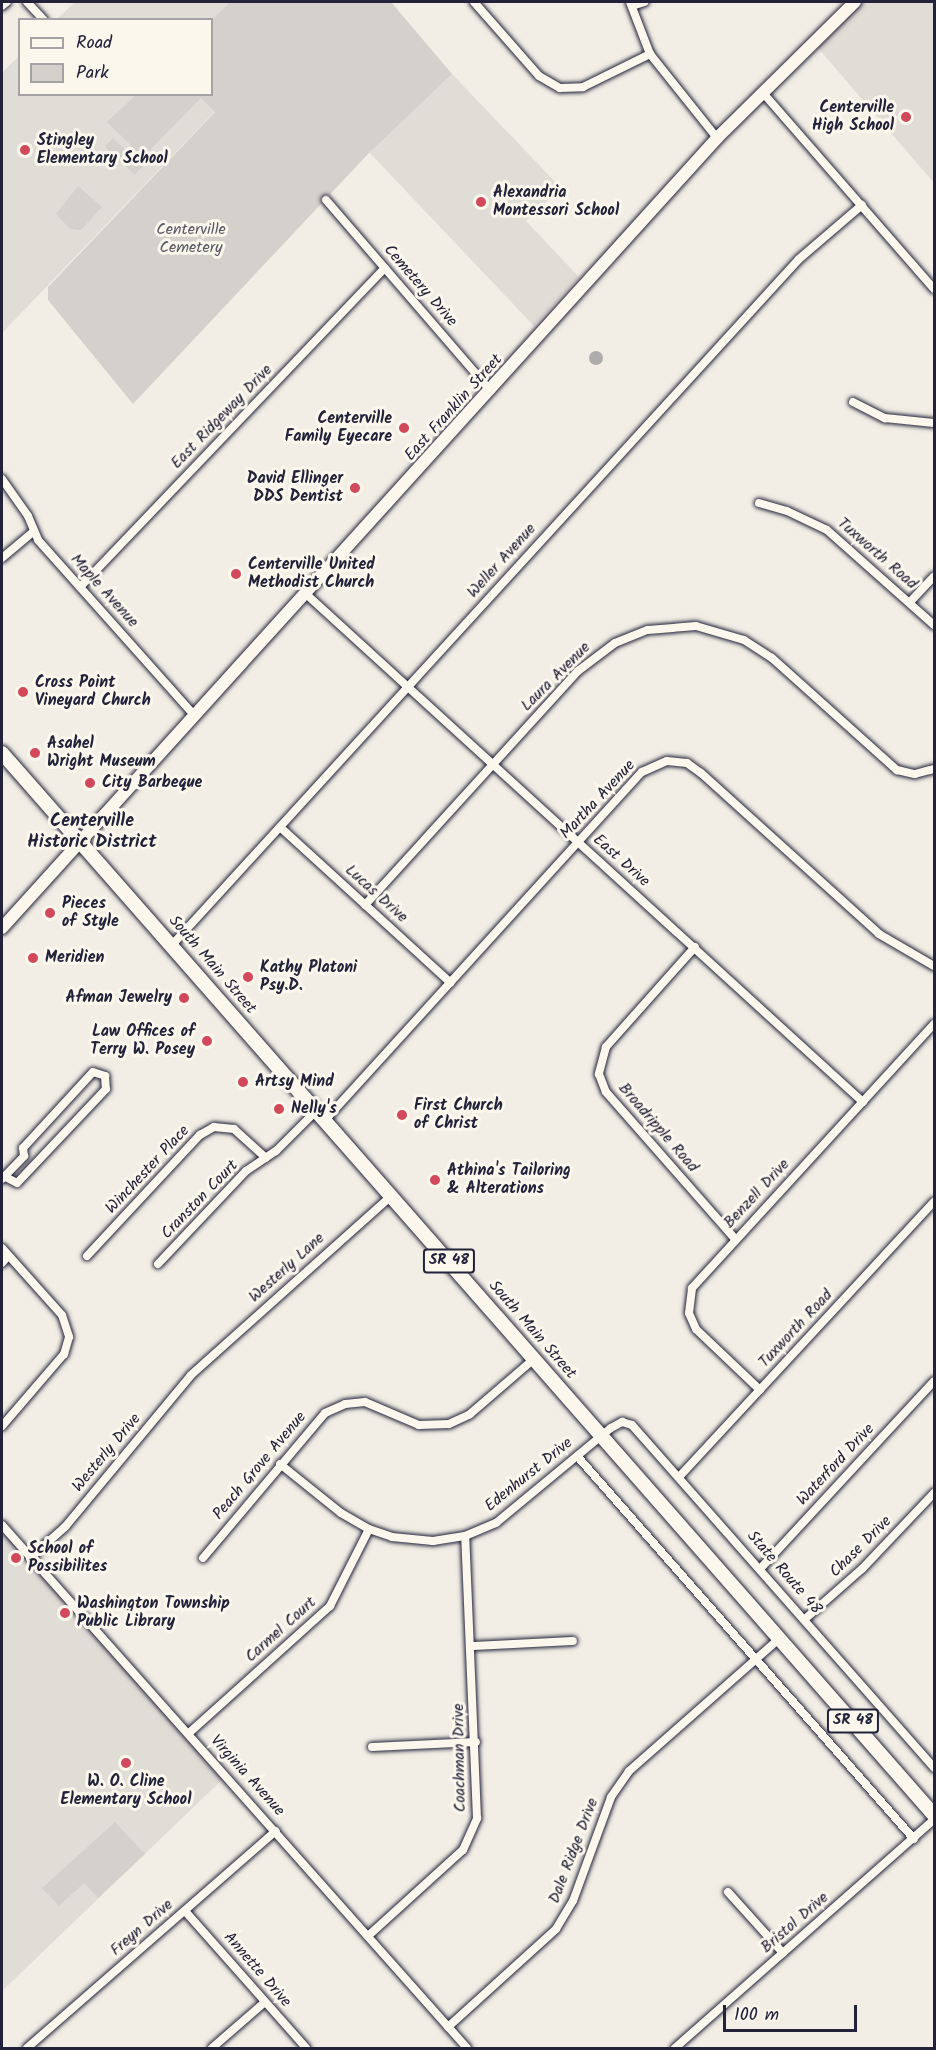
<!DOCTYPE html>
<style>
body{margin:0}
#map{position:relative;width:936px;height:2050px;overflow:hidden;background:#f2eee5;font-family:Kalam,sans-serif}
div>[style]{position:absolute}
.built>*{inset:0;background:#e0dcd6}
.green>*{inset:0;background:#d4d1cc;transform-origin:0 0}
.water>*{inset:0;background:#aeabad}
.round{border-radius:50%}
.roads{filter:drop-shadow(0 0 2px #22223b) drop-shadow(0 0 2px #22223b)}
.street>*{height:8px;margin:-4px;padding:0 4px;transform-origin:4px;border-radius:4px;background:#fbf7ec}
.secondary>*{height:12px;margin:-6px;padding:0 6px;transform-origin:6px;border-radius:6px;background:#fbf7ec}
.primary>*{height:14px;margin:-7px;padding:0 7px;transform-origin:7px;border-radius:7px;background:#fbf7ec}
.dots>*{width:16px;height:16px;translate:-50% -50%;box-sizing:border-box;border:3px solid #fbf7ec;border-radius:50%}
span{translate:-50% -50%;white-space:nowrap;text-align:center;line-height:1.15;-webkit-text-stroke:6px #fbf7ec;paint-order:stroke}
.shield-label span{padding:2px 4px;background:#fbf7ec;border:2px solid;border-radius:4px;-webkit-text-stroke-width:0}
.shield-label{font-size:15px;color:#22223b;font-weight:700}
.poi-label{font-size:16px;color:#22223b;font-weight:700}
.right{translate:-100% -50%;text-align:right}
.left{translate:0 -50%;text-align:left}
.park-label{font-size:16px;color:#575766}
.street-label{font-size:16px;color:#22223b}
.neighbourhood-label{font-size:18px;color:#22223b;font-weight:700}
.frame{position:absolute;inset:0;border:3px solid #22223b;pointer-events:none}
.legend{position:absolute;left:18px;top:18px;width:195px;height:78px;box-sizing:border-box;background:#fbf7ec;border:2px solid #a4a2a5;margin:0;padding:8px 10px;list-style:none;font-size:18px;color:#22223b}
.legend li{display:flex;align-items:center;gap:12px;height:30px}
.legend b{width:30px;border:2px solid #a4a2a5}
.scale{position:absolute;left:723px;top:2005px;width:134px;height:27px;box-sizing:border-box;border:3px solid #22223b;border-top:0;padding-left:8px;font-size:18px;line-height:21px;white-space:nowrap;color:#22223b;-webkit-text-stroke:4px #fbf7ec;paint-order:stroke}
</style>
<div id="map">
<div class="built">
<div style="clip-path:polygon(75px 2px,320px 2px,2px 333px,2px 73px,19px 56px,20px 94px,212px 94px,212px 20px,57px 19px)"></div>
<div style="clip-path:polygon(855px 2px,934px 2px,934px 183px,812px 41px)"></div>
<div style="clip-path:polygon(452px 74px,561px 188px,526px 221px,579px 277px,534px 326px,369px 152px)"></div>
<div style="clip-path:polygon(2px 1526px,227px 1775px,2px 1991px)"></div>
</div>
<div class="green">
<div style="clip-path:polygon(230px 2px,391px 2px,452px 74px,369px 153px,133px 404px,48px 300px,48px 287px,215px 112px,201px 98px,143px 157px,107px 122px,136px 95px,212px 94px,212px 20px)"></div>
<div style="left:113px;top:138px;width:41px;height:12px;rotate:43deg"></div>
<div style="clip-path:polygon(78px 186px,102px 207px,81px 230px,70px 229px,56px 214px)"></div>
<div style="clip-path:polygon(115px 1822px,145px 1854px,98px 1898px,84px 1883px,59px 1906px,42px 1888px)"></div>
</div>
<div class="water">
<div class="round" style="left:589px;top:351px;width:14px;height:14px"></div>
</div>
<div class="roads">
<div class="street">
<div style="left:27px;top:2px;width:25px;rotate:47deg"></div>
<div style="left:474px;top:2px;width:98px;rotate:48.7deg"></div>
<div style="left:539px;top:76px;width:24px;rotate:30deg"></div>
<div style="left:560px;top:88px;width:23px;rotate:-2deg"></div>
<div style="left:583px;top:87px;width:75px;rotate:-26.2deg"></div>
<div style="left:630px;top:2px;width:56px;rotate:69deg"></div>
<div style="left:650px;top:54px;width:107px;rotate:51.4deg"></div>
<div style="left:2px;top:6px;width:6px;rotate:-39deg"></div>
<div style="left:632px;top:6px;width:13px;rotate:-18deg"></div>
<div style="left:763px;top:93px;width:260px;rotate:48.9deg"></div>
<div style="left:326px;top:200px;width:252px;rotate:49.2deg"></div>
<div style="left:853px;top:402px;width:36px;rotate:27deg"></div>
<div style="left:885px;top:418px;width:49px;rotate:5.8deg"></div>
<div style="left:2px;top:479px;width:45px;rotate:54.9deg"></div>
<div style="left:28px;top:516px;width:26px;rotate:67deg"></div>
<div style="left:38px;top:540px;width:236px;rotate:48.3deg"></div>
<div style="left:759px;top:503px;width:29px;rotate:16deg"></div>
<div style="left:787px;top:511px;width:44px;rotate:25.4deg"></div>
<div style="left:827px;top:530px;width:143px;rotate:41.6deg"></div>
<div style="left:2px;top:558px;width:40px;rotate:-40deg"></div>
<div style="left:80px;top:587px;width:441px;rotate:-46.3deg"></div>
<div style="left:306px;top:594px;width:754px;rotate:42.37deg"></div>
<div style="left:910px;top:602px;width:35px;rotate:-47deg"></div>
<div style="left:280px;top:827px;width:231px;rotate:42.4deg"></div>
<div style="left:365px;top:905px;width:316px;rotate:-47.7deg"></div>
<div style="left:578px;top:671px;width:46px;rotate:-37.1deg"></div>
<div style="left:615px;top:643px;width:35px;rotate:-22deg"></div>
<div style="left:648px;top:630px;width:48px;rotate:-4.8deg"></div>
<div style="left:696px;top:626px;width:50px;rotate:16.3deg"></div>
<div style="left:744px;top:640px;width:33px;rotate:33deg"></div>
<div style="left:772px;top:658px;width:168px;rotate:41.9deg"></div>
<div style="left:897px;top:770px;width:18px;rotate:13deg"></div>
<div style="left:915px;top:774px;width:20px;rotate:-15deg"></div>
<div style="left:172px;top:945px;width:929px;rotate:-47.57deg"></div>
<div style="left:799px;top:259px;width:83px;rotate:-40.6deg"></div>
<div style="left:695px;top:947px;width:134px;rotate:131.7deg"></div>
<div style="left:606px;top:1047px;width:28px;rotate:105deg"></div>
<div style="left:599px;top:1074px;width:19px;rotate:69deg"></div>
<div style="left:606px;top:1092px;width:196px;rotate:48.7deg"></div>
<div style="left:326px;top:1119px;width:469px;rotate:-47.7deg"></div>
<div style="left:642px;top:772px;width:27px;rotate:-24deg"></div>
<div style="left:667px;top:761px;width:20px;rotate:6deg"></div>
<div style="left:687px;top:763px;width:17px;rotate:36deg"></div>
<div style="left:701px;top:773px;width:240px;rotate:42.1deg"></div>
<div style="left:879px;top:934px;width:64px;rotate:30.2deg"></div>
<div style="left:2px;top:1179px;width:32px;rotate:-46deg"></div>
<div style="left:24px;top:1156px;width:8px;rotate:-97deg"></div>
<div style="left:23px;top:1148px;width:103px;rotate:-47.4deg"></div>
<div style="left:93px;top:1072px;width:13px;rotate:18deg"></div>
<div style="left:105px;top:1076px;width:13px;rotate:86deg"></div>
<div style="left:106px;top:1089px;width:129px;rotate:133.4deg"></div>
<div style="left:17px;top:1183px;width:15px;rotate:-152deg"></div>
<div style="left:2px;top:1248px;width:90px;rotate:48.2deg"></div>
<div style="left:62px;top:1315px;width:23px;rotate:72deg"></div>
<div style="left:69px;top:1337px;width:18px;rotate:106deg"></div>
<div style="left:64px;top:1354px;width:95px;rotate:130.7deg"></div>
<div style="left:87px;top:1256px;width:166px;rotate:-47deg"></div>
<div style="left:200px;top:1135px;width:16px;rotate:-30deg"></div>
<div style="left:214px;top:1127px;width:20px;rotate:6deg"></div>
<div style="left:234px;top:1129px;width:43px;rotate:42.2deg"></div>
<div style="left:2px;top:1263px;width:9px;rotate:-49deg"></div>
<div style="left:158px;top:1264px;width:128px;rotate:-46.6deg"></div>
<div style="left:246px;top:1171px;width:36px;rotate:-34deg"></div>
<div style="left:276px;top:1151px;width:58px;rotate:-45deg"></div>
<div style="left:760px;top:1390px;width:88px;rotate:-136.4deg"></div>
<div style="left:696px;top:1329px;width:17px;rotate:-114deg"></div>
<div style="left:689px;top:1313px;width:25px;rotate:-83deg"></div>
<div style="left:692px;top:1288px;width:358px;rotate:-47.5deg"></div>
<div style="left:577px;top:1456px;width:510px;rotate:48.66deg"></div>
<div style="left:280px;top:1464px;width:78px;rotate:38.8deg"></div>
<div style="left:341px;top:1513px;width:32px;rotate:30deg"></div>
<div style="left:369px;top:1529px;width:24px;rotate:19deg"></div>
<div style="left:392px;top:1537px;width:41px;rotate:5.6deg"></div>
<div style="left:433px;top:1541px;width:32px;rotate:-9deg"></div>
<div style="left:465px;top:1536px;width:34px;rotate:-23deg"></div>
<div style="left:496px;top:1523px;width:149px;rotate:-39.6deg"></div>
<div style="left:611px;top:1428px;width:13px;rotate:-29deg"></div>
<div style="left:622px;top:1422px;width:10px;rotate:17deg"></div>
<div style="left:632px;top:1425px;width:457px;rotate:48.6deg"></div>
<div style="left:679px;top:1477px;width:375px;rotate:-47.2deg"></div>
<div style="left:2px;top:1525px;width:700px;rotate:48.36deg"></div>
<div style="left:30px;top:1558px;width:47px;rotate:-41.5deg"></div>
<div style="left:65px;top:1527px;width:197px;rotate:-50.3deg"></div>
<div style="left:191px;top:1375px;width:270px;rotate:-41.8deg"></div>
<div style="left:203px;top:1558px;width:189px;rotate:-49.9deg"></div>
<div style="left:325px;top:1413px;width:22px;rotate:-24deg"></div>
<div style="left:345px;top:1404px;width:20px;rotate:-6deg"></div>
<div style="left:365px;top:1402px;width:59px;rotate:23.1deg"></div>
<div style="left:419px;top:1425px;width:30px;rotate:-2deg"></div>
<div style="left:449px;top:1424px;width:23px;rotate:-25deg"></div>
<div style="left:470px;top:1414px;width:86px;rotate:-40.7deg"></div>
<div style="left:760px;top:1569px;width:256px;rotate:-47.2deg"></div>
<div style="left:805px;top:1619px;width:76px;rotate:-41.3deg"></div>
<div style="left:862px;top:1569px;width:105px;rotate:-46.5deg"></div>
<div style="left:473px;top:1646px;width:100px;rotate:-2.9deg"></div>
<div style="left:189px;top:1733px;width:190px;rotate:-42deg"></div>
<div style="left:330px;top:1606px;width:86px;rotate:-63.1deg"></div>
<div style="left:372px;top:1747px;width:104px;rotate:-2.8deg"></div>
<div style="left:728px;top:1892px;width:82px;rotate:48deg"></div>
<div style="left:185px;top:1911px;width:183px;rotate:48.5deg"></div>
<div style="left:368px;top:1936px;width:128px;rotate:-42.2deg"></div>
<div style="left:463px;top:1850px;width:35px;rotate:-66deg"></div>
<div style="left:477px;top:1818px;width:282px;rotate:-92.4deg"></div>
<div style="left:448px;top:2027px;width:146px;rotate:-42.2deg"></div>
<div style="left:556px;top:1929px;width:33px;rotate:-59deg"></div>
<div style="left:573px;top:1901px;width:111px;rotate:-69.9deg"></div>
<div style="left:611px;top:1797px;width:32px;rotate:-55deg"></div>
<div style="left:629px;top:1771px;width:201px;rotate:-41.4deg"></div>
<div style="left:27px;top:2048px;width:330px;rotate:-41.1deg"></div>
<div style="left:212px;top:2048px;width:70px;rotate:-41deg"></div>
<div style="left:675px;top:2048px;width:345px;rotate:-41.4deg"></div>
</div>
<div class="secondary">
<div style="left:2px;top:928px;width:1066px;rotate:-47.85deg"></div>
<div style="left:717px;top:138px;width:194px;rotate:-44.6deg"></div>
</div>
<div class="primary">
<div style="left:2px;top:753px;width:1413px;rotate:48.73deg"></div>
</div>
</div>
<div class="dots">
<div style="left:906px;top:117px;background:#d1495b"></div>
<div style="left:25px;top:150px;background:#d1495b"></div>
<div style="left:481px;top:202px;background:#d1495b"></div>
<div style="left:404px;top:428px;background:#d1495b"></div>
<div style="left:355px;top:488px;background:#d1495b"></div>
<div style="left:236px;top:574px;background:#d1495b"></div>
<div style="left:23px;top:692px;background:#d1495b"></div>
<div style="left:35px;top:753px;background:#d1495b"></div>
<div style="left:90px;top:783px;background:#d1495b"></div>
<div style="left:50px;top:913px;background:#d1495b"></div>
<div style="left:33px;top:958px;background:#d1495b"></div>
<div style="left:248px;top:977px;background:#d1495b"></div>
<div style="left:184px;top:998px;background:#d1495b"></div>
<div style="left:207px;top:1041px;background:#d1495b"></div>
<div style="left:243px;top:1082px;background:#d1495b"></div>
<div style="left:279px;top:1109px;background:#d1495b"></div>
<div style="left:402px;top:1115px;background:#d1495b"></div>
<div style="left:435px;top:1180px;background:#d1495b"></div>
<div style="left:16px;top:1558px;background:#d1495b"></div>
<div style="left:65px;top:1613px;background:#d1495b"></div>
<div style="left:126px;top:1763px;background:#d1495b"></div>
</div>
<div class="shield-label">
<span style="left:449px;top:1261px">SR 48</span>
<span style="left:853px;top:1721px">SR 48</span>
</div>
<div class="poi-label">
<span class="right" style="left:894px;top:117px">Centerville<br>High School</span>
<span class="left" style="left:37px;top:150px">Stingley<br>Elementary School</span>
<span class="left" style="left:493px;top:202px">Alexandria<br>Montessori School</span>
<span class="right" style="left:392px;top:428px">Centerville<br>Family Eyecare</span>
<span class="right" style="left:343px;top:488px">David Ellinger<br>DDS Dentist</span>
<span class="left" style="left:248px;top:574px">Centerville United<br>Methodist Church</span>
<span class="left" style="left:35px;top:692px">Cross Point<br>Vineyard Church</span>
<span class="left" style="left:47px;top:753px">Asahel<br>Wright Museum</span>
<span class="left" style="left:102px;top:783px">City Barbeque</span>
<span class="left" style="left:62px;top:913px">Pieces<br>of Style</span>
<span class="left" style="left:45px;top:958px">Meridien</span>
<span class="left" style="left:260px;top:977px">Kathy Platoni<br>Psy.D.</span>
<span class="right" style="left:172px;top:998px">Afman Jewelry</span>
<span class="right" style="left:195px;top:1041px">Law Offices of<br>Terry W. Posey</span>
<span class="left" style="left:255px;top:1082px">Artsy Mind</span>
<span class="left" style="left:414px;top:1115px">First Church<br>of Christ</span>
<span class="left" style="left:291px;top:1109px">Nelly's</span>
<span class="left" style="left:447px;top:1180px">Athina's Tailoring<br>&amp; Alterations</span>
<span class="left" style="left:28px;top:1558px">School of<br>Possibilites</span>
<span class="left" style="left:77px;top:1613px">Washington Township<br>Public Library</span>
<span style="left:126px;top:1791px">W. O. Cline<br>Elementary School</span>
</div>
<div class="park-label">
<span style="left:191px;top:239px">Centerville<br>Cemetery</span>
</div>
<div class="street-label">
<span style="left:420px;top:286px;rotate:49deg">Cemetery Drive</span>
<span style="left:454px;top:408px;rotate:-48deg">East Franklin Street</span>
<span style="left:222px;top:417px;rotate:-46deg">East Ridgeway Drive</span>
<span style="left:877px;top:554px;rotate:41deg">Tuxworth Road</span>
<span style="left:502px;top:561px;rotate:-48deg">Weller Avenue</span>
<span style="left:104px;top:591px;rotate:48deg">Maple Avenue</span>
<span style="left:556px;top:677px;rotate:-45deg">Laura Avenue</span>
<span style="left:598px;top:800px;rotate:-47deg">Martha Avenue</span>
<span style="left:621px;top:861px;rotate:42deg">East Drive</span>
<span style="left:376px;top:894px;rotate:42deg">Lucas Drive</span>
<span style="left:212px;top:965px;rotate:49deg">South Main Street</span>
<span style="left:658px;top:1128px;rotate:49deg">Broadripple Road</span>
<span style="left:148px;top:1170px;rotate:-47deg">Winchester Place</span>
<span style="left:757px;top:1194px;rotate:-47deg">Benzell Drive</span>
<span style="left:200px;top:1200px;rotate:-46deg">Cranston Court</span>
<span style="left:287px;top:1268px;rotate:-42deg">Westerly Lane</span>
<span style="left:796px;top:1329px;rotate:-47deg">Tuxworth Road</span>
<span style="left:532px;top:1330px;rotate:49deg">South Main Street</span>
<span style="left:107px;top:1453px;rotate:-50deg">Westerly Drive</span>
<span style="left:836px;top:1465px;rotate:-47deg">Waterford Drive</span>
<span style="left:260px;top:1466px;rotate:-50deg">Peach Grove Avenue</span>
<span style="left:529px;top:1475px;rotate:-39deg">Edenhurst Drive</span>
<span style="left:861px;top:1547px;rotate:-45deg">Chase Drive</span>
<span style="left:784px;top:1573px;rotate:49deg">State Route 48</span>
<span style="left:281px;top:1630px;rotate:-42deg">Carmel Court</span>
<span style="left:460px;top:1758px;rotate:-91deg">Coachman Drive</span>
<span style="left:247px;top:1776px;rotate:48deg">Virginia Avenue</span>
<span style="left:574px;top:1851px;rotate:-69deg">Dale Ridge Drive</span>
<span style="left:795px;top:1923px;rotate:-41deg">Bristol Drive</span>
<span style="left:142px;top:1928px;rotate:-41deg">Freyn Drive</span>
<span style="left:257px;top:1970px;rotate:49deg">Annette Drive</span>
</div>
<div class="neighbourhood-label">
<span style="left:92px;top:833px">Centerville<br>Historic District</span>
</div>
<div class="frame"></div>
<ul class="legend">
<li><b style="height:8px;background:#fbf7ec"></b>Road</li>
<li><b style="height:16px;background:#d4d1cc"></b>Park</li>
</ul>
<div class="scale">100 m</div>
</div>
